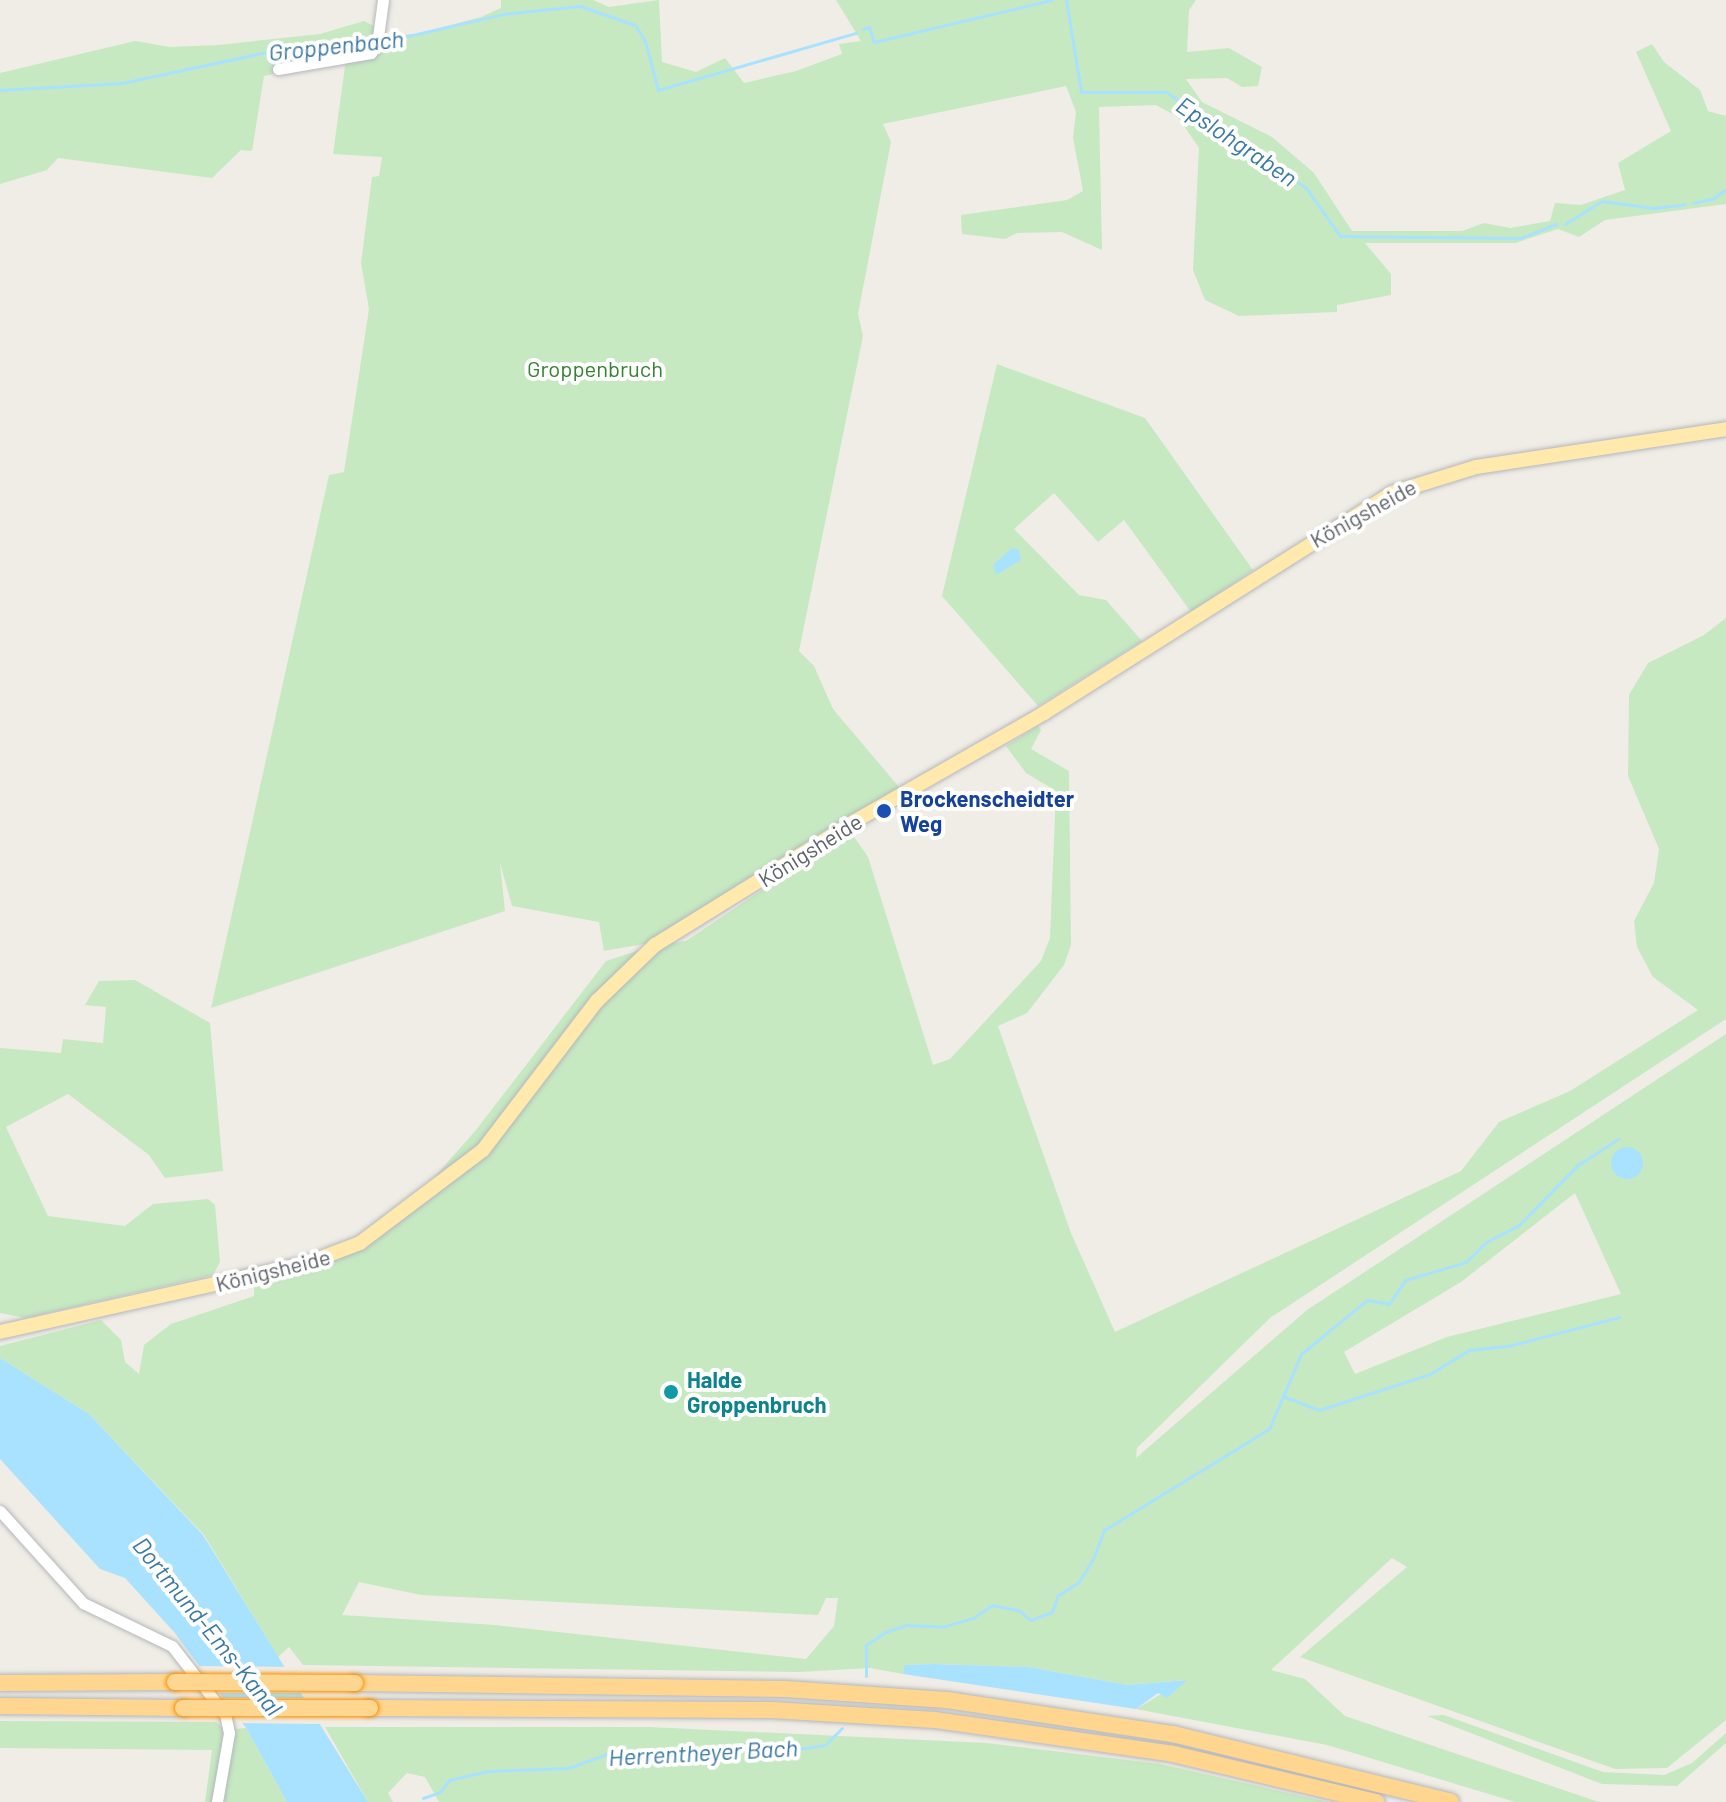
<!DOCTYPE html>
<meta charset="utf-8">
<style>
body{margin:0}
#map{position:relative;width:1726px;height:1802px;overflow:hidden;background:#f0ede6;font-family:Barlow,sans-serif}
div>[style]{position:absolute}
.green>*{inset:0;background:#c6e9c2}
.water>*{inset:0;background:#a8e2ff}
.round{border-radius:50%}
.pier>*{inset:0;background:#f0ede6}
.stream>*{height:3px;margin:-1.5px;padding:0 1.5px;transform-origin:1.5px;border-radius:1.5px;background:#a8e2ff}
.roads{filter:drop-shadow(0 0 2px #b4b7bb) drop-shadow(0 0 2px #b4b7bb)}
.minor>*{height:11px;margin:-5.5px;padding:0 5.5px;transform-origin:5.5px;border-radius:5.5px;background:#fff}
.major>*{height:14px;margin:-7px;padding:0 7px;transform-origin:7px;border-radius:7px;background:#ffe9ad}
.highway>*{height:16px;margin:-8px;padding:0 8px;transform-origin:8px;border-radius:8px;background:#ffd68f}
.bridges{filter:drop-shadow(0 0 2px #f78f00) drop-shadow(0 0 2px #f78f00)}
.highway-bridge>*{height:16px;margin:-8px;padding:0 8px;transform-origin:8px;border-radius:8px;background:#ffd68f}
.dots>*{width:22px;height:22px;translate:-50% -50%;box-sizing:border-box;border:4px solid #fff;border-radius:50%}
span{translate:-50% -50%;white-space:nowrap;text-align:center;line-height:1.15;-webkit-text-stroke:8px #fff;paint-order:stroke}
.park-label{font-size:22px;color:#368330}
.street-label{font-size:22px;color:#5e6367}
.transit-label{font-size:22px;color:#164399;font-weight:700}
.left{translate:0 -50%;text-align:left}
.culture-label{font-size:22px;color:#0d838f;font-weight:700}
.water-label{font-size:24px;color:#3a79a4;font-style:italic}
</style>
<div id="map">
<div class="green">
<div style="clip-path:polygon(501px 0,593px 0,609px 7px,659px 0,662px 62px,696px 72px,725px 58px,744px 83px,796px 71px,842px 54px,839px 44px,861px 41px,836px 0,1196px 0,1189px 10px,1187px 52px,1229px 48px,1262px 67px,1258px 86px,1242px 87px,1227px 78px,1186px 79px,1202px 102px,1272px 137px,1314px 173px,1352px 231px,1462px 231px,1484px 223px,1510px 228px,1550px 221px,1555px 203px,1581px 205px,1625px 190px,1618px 163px,1671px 131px,1636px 52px,1652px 44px,1664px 62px,1700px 90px,1708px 111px,1726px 116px,1726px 204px,1605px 220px,1579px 237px,1558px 229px,1515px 243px,1365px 243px,1391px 274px,1391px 295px,1337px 305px,1337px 312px,1239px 316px,1205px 300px,1193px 270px,1199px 148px,1178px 117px,1156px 105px,1099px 107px,1102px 250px,1062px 232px,1017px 233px,1005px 239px,962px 234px,961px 215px,1067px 200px,1083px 191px,1073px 138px,1076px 112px,1066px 86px,883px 124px,891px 142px,858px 314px,863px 336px,799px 651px,814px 666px,833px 709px,899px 787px,644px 944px,604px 951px,599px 922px,512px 906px,500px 863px,505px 911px,211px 1008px,329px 475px,344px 472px,369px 309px,361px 263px,372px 177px,379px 176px,382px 157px,333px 154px,346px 59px,264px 76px,252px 151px,241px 150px,212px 178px,58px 158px,47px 170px,0 184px,0 73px,135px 41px,170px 47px,218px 45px,320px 34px,364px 21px,391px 35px,416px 34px,481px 17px,501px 8px)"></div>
<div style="clip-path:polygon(997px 364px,1145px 418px,1253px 570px,1191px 612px,1124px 520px,1098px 542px,1054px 493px,1014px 529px,1079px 595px,1106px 600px,1142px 641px,1038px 706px,942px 596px)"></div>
<div style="clip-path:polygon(evenodd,1726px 618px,1726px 1019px,1270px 1318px,1137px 1448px,1136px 1458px,1307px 1310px,1726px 1034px,1726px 1720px,1667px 1768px,1615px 1769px,1300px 1657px,1407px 1567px,1392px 1558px,1271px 1670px,1305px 1679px,1345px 1716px,1599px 1802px,1515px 1802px,1327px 1745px,1136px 1709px,1185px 1680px,1128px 1685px,1028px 1667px,934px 1664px,906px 1665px,903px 1674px,870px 1668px,798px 1672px,303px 1665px,289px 1647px,278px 1657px,204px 1535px,89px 1414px,0 1358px,0 1346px,101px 1320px,121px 1340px,125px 1362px,139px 1374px,144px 1345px,171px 1324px,254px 1296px,254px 1281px,307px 1271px,366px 1248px,395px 1222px,476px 1130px,606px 961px,655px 945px,686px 941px,850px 831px,868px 857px,933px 1065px,950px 1059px,1041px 961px,1050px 938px,1056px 791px,1026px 773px,1006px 746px,1038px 726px,1041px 730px,1031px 749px,1069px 771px,1071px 945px,1064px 965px,1027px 1013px,998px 1026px,1071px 1233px,1115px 1332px,1461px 1171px,1499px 1122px,1570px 1091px,1698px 1010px,1653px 977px,1637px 947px,1634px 921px,1654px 883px,1659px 849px,1628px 776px,1629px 695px,1648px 663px,1704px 635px,1726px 618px,1575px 1193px,1621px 1294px,1447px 1337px,1355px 1374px,1344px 1352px,1461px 1282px,1575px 1193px,1726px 618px,359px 1582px,421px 1595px,818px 1615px,826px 1598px,838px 1598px,834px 1626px,806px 1659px,495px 1625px,342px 1615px,359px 1582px)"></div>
<div style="clip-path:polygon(135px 980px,210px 1023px,223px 1171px,165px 1178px,149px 1155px,68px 1094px,6px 1127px,48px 1216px,125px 1226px,153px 1204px,208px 1199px,215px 1205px,220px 1262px,213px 1275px,25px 1318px,0 1313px,0 1048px,61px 1053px,63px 1039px,103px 1043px,106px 1007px,85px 1005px,99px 981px)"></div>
<div style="clip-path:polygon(1444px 1715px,1603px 1772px,1664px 1775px,1692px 1763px,1726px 1733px,1726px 1743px,1677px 1786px,1602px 1784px,1427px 1716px)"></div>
<div style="clip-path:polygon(0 1721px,216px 1722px,225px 1730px,246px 1728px,287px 1802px,205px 1802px,212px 1750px,0 1748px)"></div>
<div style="clip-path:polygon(325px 1727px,649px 1727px,987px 1743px,1160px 1764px,1328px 1802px,439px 1802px,425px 1777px,407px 1773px,388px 1793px,393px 1802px,368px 1802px)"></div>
</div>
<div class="water">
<div style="clip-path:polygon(1012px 548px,1019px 550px,1021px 560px,996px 575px,993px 565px)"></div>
<div class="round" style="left:1611px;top:1147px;width:32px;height:32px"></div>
<div style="clip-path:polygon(0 1358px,89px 1414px,203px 1535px,368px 1802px,287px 1802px,246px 1728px,174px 1632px,125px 1578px,100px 1569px,0 1459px)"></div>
<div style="clip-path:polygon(934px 1664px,1028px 1667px,1128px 1685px,1187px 1680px,1167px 1698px,1158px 1693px,1136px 1709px,903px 1674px,905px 1665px)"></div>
</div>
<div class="pier">
<div style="clip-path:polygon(197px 1666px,289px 1667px,307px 1693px,215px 1693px)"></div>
<div style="clip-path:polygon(220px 1698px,310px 1698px,328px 1724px,237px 1723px)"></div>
</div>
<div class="stream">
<div style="left:1066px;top:0;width:93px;rotate:80.7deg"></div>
<div style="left:1081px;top:92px;width:85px"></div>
<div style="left:1166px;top:92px;width:170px;rotate:34.4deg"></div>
<div style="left:1306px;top:188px;width:59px;rotate:54.7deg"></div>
<div style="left:1340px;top:236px;width:180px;rotate:0.6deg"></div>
<div style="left:1520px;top:238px;width:39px;rotate:-21deg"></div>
<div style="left:863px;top:29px;width:6px;rotate:-18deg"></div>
<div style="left:869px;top:27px;width:16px;rotate:72deg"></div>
<div style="left:874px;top:42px;width:183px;rotate:-13.3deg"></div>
<div style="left:382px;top:42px;width:124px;rotate:-13deg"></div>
<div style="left:503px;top:14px;width:77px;rotate:-5.9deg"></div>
<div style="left:580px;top:6px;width:58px;rotate:19.1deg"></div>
<div style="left:635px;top:25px;width:19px;rotate:58deg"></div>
<div style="left:645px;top:41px;width:51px;rotate:75.1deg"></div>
<div style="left:658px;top:90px;width:206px;rotate:-16.1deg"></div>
<div style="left:0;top:90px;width:122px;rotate:-3.3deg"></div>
<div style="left:122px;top:83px;width:148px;rotate:-12.1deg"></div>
<div style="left:267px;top:52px;width:107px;rotate:-5.3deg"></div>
<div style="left:1693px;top:203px;width:22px;rotate:-13deg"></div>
<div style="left:1714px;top:198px;width:15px;rotate:-37deg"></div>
<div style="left:1565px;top:224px;width:44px;rotate:-31.9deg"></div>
<div style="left:1602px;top:201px;width:52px;rotate:7.7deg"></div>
<div style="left:1654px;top:208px;width:31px;rotate:-7deg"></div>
<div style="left:1285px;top:1397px;width:36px;rotate:21deg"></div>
<div style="left:1319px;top:1410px;width:117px;rotate:-18deg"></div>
<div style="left:1430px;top:1374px;width:46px;rotate:-31.6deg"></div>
<div style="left:1469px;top:1350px;width:39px;rotate:-6deg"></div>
<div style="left:1508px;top:1346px;width:115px;rotate:-14.6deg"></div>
<div style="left:866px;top:1676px;width:31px;rotate:-90deg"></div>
<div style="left:866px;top:1645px;width:23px;rotate:-34deg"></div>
<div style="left:885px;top:1632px;width:23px;rotate:-18deg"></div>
<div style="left:907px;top:1625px;width:35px;rotate:3deg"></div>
<div style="left:942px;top:1627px;width:32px;rotate:-16deg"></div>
<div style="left:973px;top:1618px;width:23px;rotate:-34deg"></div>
<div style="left:992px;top:1605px;width:26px;rotate:11deg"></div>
<div style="left:1018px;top:1610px;width:16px;rotate:38deg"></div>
<div style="left:1031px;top:1620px;width:22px;rotate:-21deg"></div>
<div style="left:1052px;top:1612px;width:18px;rotate:-71deg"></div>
<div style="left:1058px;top:1595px;width:23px;rotate:-31deg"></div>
<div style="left:1078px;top:1583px;width:28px;rotate:-58deg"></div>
<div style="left:1093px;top:1559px;width:31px;rotate:-69deg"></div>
<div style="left:1104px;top:1530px;width:193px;rotate:-31.5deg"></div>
<div style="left:1269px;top:1429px;width:82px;rotate:-66.9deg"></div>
<div style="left:1301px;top:1354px;width:85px;rotate:-39.3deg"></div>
<div style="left:1367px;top:1300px;width:22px;rotate:10deg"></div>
<div style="left:1389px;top:1304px;width:29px;rotate:-56deg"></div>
<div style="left:1405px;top:1280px;width:64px;rotate:-16.4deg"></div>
<div style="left:1466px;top:1262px;width:28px;rotate:-45deg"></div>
<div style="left:1486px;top:1242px;width:36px;rotate:-27deg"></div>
<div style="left:1518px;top:1226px;width:86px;rotate:-45.5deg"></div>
<div style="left:1578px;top:1165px;width:48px;rotate:-33deg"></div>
<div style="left:423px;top:1798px;width:18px;rotate:-19deg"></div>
<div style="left:440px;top:1792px;width:15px;rotate:-53deg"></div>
<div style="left:449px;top:1780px;width:40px;rotate:-13deg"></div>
<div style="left:488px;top:1771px;width:80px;rotate:-2.1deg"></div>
<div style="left:568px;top:1768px;width:41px;rotate:-19.7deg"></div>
<div style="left:607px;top:1754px;width:183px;rotate:-1.3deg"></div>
<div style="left:790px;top:1750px;width:35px;rotate:-8deg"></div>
<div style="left:825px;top:1745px;width:24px;rotate:-45deg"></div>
</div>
<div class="roads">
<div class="minor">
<div style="left:278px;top:69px;width:94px;rotate:-9.8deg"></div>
<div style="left:371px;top:53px;width:11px;rotate:-56deg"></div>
<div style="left:377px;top:44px;width:44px;rotate:-82.2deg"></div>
<div style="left:0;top:1511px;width:124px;rotate:47.9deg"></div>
<div style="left:83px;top:1603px;width:99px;rotate:25.8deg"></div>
<div style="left:172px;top:1646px;width:86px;rotate:52.1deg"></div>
<div style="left:225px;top:1714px;width:19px;rotate:78deg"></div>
<div style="left:229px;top:1733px;width:70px;rotate:99.9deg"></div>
</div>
<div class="major">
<div style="left:0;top:1332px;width:312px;rotate:-12.6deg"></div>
<div style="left:305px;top:1264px;width:59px;rotate:-20.9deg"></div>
<div style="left:360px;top:1243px;width:154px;rotate:-37.1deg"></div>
<div style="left:483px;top:1150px;width:188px;rotate:-52.6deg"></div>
<div style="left:597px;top:1001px;width:81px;rotate:-44deg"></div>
<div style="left:655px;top:945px;width:235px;rotate:-31.8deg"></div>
<div style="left:855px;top:821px;width:218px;rotate:-29.7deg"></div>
<div style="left:1044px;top:713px;width:412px;rotate:-32.3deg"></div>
<div style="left:1392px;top:493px;width:88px;rotate:-17.2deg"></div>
<div style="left:1476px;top:467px;width:253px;rotate:-8.6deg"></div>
</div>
<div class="highway">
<div style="left:0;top:1683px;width:175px;rotate:-0.3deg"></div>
<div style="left:355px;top:1683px;width:430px;rotate:0.8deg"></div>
<div style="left:785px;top:1689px;width:162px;rotate:3.9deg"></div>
<div style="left:947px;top:1700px;width:229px;rotate:8.6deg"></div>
<div style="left:1173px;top:1734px;width:286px;rotate:13.7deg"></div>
<div style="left:0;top:1706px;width:183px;rotate:0.6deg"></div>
<div style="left:370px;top:1708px;width:402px;rotate:0.3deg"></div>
<div style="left:772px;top:1710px;width:163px;rotate:3.5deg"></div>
<div style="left:935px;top:1720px;width:240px;rotate:8.1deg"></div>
<div style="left:1173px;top:1754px;width:209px;rotate:13.3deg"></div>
</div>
</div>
<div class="bridges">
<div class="highway-bridge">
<div style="left:175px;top:1682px;width:180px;rotate:0.3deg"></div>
<div style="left:183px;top:1708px;width:187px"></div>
</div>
</div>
<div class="dots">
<div style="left:884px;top:811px;background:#1a4fb4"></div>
<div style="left:671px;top:1392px;background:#0f9aa8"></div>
</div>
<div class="park-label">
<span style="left:595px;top:369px">Groppenbruch</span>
</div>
<div class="street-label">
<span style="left:1363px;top:513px;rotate:-29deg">Königsheide</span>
<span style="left:810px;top:850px;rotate:-32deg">Königsheide</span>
<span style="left:273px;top:1270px;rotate:-14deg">Königsheide</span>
</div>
<div class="transit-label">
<span class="left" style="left:900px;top:811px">Brockenscheidter<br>Weg</span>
</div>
<div class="culture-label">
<span class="left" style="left:687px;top:1392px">Halde<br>Groppenbruch</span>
</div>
<div class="water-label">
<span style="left:336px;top:45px;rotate:-6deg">Groppenbach</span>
<span style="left:1237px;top:141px;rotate:34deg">Epslohgraben</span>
<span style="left:208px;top:1626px;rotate:51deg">Dortmund-Ems-Kanal</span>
<span style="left:703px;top:1752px;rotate:-3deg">Herrentheyer Bach</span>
</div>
</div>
